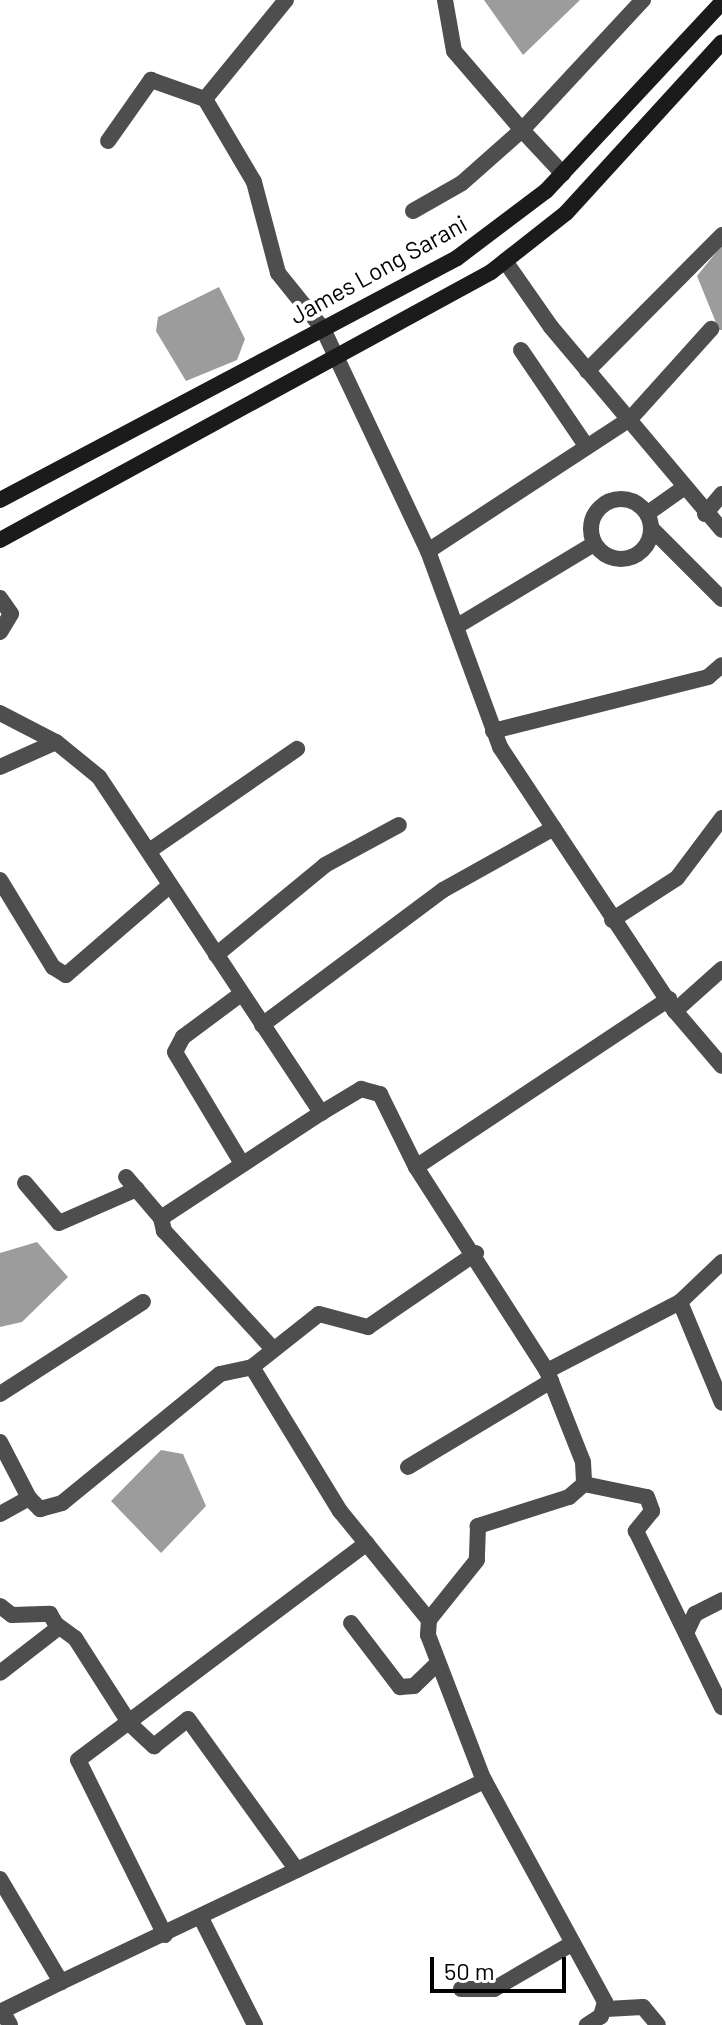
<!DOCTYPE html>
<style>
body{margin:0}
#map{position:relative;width:722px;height:2025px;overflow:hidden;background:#fff;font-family:Barlow,sans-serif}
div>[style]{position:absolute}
.water>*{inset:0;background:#9c9c9c}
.minor>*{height:16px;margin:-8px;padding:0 8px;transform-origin:8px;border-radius:8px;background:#4e4e4e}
.minor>.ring{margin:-8px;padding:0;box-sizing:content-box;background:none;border:16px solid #4e4e4e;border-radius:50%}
.tertiary>*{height:16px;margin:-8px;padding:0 8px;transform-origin:8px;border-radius:8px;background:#4e4e4e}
.secondary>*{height:16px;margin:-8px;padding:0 8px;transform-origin:8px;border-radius:8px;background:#1b1b1b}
span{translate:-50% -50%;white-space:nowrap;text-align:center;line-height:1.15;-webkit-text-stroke:8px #fff;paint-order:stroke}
.street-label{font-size:24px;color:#000}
.scale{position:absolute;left:430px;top:1957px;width:136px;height:36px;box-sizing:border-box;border:4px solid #000;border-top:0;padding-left:10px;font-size:24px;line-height:28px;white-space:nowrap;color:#000;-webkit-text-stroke:6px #fff;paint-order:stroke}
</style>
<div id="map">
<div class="water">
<div style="clip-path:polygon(484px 0,580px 0,523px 55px)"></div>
<div style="clip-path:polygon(722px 245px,722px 330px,719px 330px,697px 276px)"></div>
<div style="clip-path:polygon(219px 287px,245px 339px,237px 360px,186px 381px,156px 331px,158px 317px)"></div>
<div style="clip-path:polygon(37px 1242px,68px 1277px,22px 1322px,0 1327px,0 1253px)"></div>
<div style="clip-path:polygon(161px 1450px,183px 1454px,206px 1506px,161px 1553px,111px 1501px)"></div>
</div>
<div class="minor">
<div style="left:286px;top:0;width:128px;rotate:129.3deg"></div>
<div style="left:205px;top:99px;width:96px;rotate:59.4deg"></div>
<div style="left:254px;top:182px;width:94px;rotate:75.2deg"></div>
<div style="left:278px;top:273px;width:72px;rotate:51.2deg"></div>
<div style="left:445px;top:0;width:52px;rotate:80deg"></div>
<div style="left:454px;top:51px;width:104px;rotate:49.3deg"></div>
<div style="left:522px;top:130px;width:178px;rotate:-47.1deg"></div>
<div style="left:108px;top:141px;width:75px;rotate:-54.8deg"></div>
<div style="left:151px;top:80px;width:57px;rotate:19.4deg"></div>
<div style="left:413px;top:211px;width:56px;rotate:-29.7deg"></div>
<div style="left:462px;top:183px;width:80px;rotate:-41.5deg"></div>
<div style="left:522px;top:130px;width:60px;rotate:47deg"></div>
<div style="left:505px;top:261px;width:80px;rotate:55.1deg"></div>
<div style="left:551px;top:327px;width:265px;rotate:49.9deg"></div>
<div style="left:521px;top:350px;width:117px;rotate:55.8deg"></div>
<div style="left:587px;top:371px;width:192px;rotate:-45.2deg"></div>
<div class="ring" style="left:591px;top:499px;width:44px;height:44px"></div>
<div style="left:648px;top:513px;width:42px;rotate:-35.2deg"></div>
<div style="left:705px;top:514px;width:26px;rotate:-50deg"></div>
<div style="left:652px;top:529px;width:99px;rotate:45deg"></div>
<div style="left:428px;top:551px;width:243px;rotate:-33.2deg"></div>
<div style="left:631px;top:418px;width:120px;rotate:-48deg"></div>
<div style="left:0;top:598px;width:19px;rotate:55deg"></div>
<div style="left:11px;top:614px;width:21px;rotate:121deg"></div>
<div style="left:459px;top:625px;width:157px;rotate:-31deg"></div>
<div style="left:0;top:713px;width:63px;rotate:27.4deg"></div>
<div style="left:493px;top:731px;width:222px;rotate:-14.1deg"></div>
<div style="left:708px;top:677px;width:18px;rotate:-41deg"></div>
<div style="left:0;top:767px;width:61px;rotate:-24.1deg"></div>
<div style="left:56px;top:742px;width:55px;rotate:39.1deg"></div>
<div style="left:99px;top:777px;width:403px;rotate:56.5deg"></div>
<div style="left:321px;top:1113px;width:47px;rotate:-31deg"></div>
<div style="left:361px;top:1089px;width:20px;rotate:15deg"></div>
<div style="left:380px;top:1094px;width:81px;rotate:63.7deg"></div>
<div style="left:416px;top:1167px;width:242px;rotate:57.3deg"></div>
<div style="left:547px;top:1371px;width:98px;rotate:68.4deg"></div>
<div style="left:583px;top:1462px;width:22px;rotate:87deg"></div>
<div style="left:584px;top:1484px;width:20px;rotate:139deg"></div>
<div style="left:569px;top:1497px;width:96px;rotate:162.3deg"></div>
<div style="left:478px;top:1526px;width:34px;rotate:92deg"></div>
<div style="left:477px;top:1560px;width:77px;rotate:128.7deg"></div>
<div style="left:429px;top:1620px;width:15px;rotate:94deg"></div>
<div style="left:428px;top:1635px;width:153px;rotate:69deg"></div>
<div style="left:483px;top:1778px;width:255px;rotate:61.4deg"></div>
<div style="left:605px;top:2002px;width:15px;rotate:106deg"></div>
<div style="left:601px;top:2016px;width:17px;rotate:147deg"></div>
<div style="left:149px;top:851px;width:180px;rotate:-34.6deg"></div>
<div style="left:0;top:880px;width:102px;rotate:58.7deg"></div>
<div style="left:53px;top:967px;width:15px;rotate:32deg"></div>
<div style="left:66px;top:975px;width:136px;rotate:-40.8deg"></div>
<div style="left:612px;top:920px;width:77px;rotate:-32.9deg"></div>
<div style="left:677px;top:878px;width:75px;rotate:-53.1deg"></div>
<div style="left:216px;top:955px;width:141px;rotate:-39.5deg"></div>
<div style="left:325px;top:865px;width:84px;rotate:-28.4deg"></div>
<div style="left:675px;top:1011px;width:63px;rotate:-41.8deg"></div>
<div style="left:262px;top:1025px;width:226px;rotate:-36.7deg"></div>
<div style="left:443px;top:890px;width:127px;rotate:-29.2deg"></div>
<div style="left:241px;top:1162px;width:128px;rotate:-121deg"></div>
<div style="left:175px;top:1052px;width:17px;rotate:-62deg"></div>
<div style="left:183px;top:1037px;width:72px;rotate:-36.6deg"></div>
<div style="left:416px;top:1167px;width:304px;rotate:-33.6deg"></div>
<div style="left:126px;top:1177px;width:54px;rotate:49.5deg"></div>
<div style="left:25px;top:1183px;width:52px;rotate:49.6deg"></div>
<div style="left:59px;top:1223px;width:85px;rotate:-23.6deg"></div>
<div style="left:680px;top:1302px;width:109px;rotate:67.4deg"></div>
<div style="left:273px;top:1349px;width:161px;rotate:-132.7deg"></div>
<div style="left:164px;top:1231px;width:13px;rotate:-103deg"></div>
<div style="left:161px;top:1218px;width:191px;rotate:-33.3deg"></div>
<div style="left:252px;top:1367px;width:85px;rotate:-38.3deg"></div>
<div style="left:319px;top:1314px;width:51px;rotate:14.9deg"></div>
<div style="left:368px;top:1327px;width:131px;rotate:-34.4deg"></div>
<div style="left:547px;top:1371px;width:150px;rotate:-27.4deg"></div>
<div style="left:680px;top:1302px;width:58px;rotate:-43.6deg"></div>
<div style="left:0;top:1394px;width:170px;rotate:-32.8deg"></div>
<div style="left:0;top:1442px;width:63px;rotate:62.6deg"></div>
<div style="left:29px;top:1498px;width:33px;rotate:151deg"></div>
<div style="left:408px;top:1467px;width:167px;rotate:-31deg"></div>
<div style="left:584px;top:1484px;width:64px;rotate:11.7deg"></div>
<div style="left:647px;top:1497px;width:15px;rotate:70deg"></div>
<div style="left:652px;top:1511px;width:26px;rotate:129deg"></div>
<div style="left:636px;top:1531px;width:196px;rotate:64deg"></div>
<div style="left:29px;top:1498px;width:16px;rotate:45deg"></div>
<div style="left:40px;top:1509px;width:23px;rotate:-15deg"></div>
<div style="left:62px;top:1503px;width:204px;rotate:-39.2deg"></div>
<div style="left:220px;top:1374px;width:33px;rotate:-12deg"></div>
<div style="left:252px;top:1367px;width:169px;rotate:58.6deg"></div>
<div style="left:340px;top:1511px;width:141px;rotate:50.8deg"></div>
<div style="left:0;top:1606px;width:15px;rotate:37deg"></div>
<div style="left:12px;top:1615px;width:38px;rotate:-2deg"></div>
<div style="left:50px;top:1614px;width:16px;rotate:60deg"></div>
<div style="left:58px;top:1628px;width:73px;rotate:142.2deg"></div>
<div style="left:351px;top:1623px;width:81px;rotate:52.6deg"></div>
<div style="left:400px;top:1687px;width:14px;rotate:-4deg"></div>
<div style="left:414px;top:1686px;width:32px;rotate:-44deg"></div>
<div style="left:57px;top:1625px;width:22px;rotate:36deg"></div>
<div style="left:75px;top:1638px;width:102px;rotate:57.4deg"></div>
<div style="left:130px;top:1724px;width:33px;rotate:43deg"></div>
<div style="left:154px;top:1746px;width:43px;rotate:-38.5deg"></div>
<div style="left:188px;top:1719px;width:186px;rotate:54.2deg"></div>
<div style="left:687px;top:1631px;width:19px;rotate:-65deg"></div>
<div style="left:695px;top:1614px;width:30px;rotate:-27deg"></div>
<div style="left:0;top:1879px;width:120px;rotate:59.4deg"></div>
<div style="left:61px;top:1982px;width:68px;rotate:153.8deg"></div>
<div style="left:201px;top:1918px;width:120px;rotate:63.2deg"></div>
<div style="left:165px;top:1935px;width:195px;rotate:-116.4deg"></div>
<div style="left:78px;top:1760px;width:361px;rotate:-36.9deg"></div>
<div style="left:61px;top:1982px;width:469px;rotate:-25.4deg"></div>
<div style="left:461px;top:1989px;width:33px"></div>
<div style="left:494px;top:1989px;width:91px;rotate:-30.2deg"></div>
<div style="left:606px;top:2009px;width:37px;rotate:-3deg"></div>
<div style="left:643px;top:2007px;width:23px;rotate:50deg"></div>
<div style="left:2px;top:2011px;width:16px;rotate:60deg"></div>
</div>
<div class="tertiary">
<div style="left:323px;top:329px;width:246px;rotate:64.7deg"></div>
<div style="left:428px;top:551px;width:209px;rotate:69.8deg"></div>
<div style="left:500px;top:747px;width:317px;rotate:56.5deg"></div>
<div style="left:675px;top:1011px;width:72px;rotate:49.5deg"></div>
</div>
<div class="secondary">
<div style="left:0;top:500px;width:517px;rotate:-27.9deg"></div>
<div style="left:457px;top:258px;width:111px;rotate:-37deg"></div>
<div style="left:546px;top:191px;width:258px;rotate:-47deg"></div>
<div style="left:0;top:540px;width:559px;rotate:-28.63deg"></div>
<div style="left:491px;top:272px;width:95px;rotate:-38.2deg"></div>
<div style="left:566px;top:213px;width:231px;rotate:-47.6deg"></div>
</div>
<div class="street-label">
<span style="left:378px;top:269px;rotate:-29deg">James Long Sarani</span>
</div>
<div class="scale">50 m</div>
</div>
